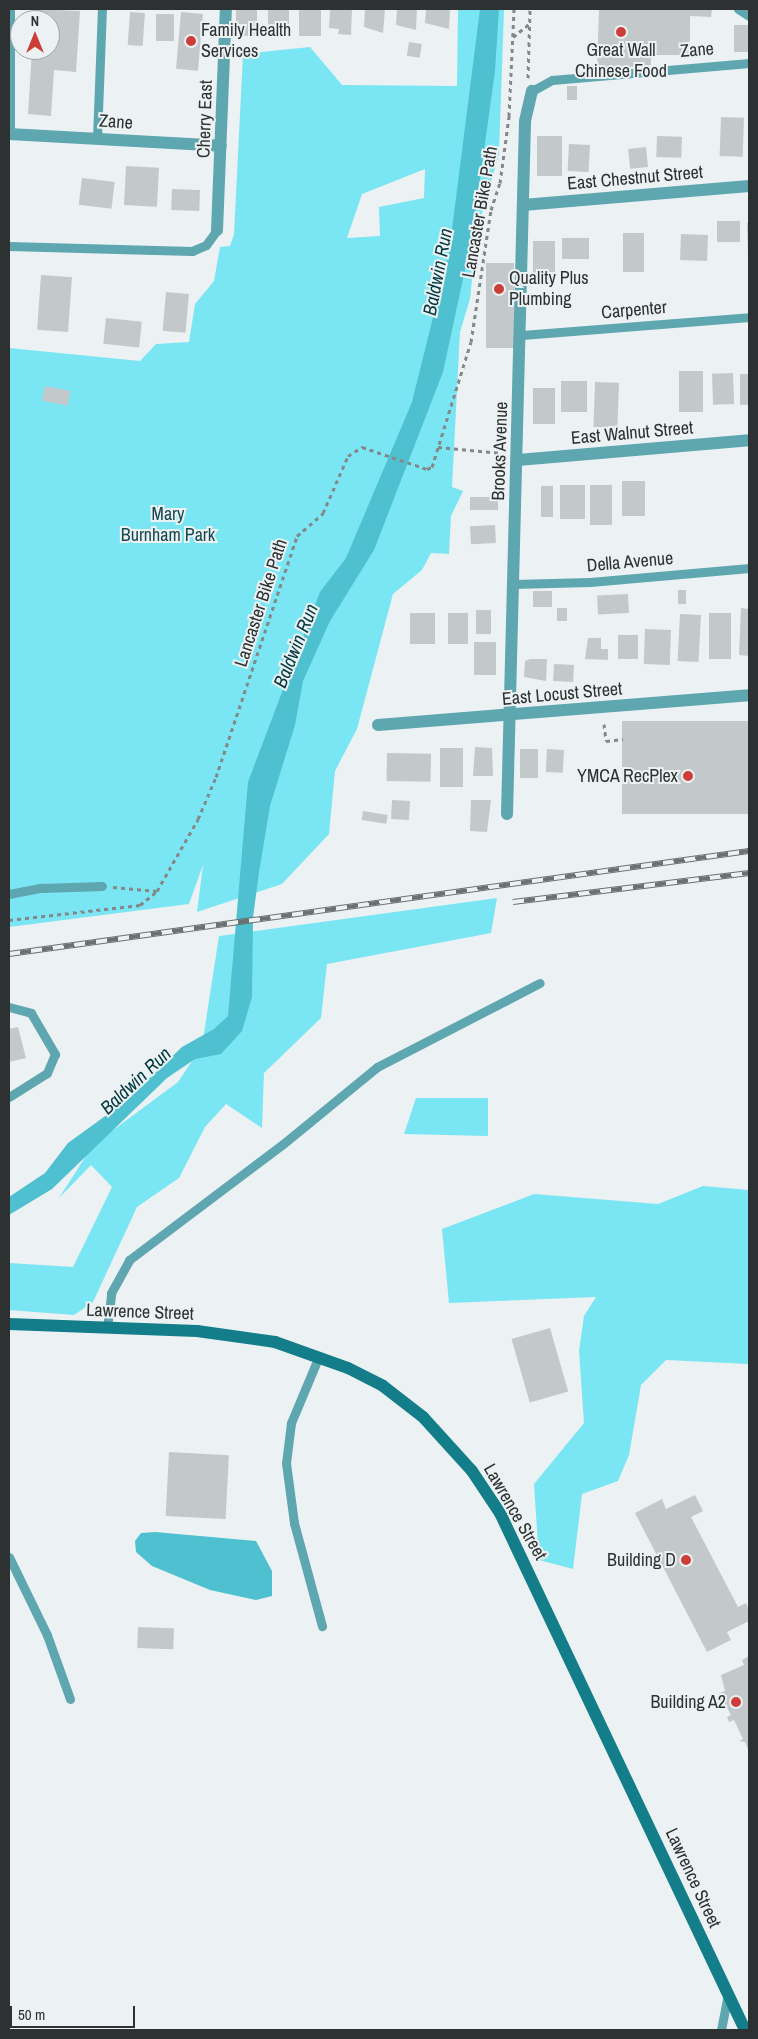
<!DOCTYPE html>
<style>
body{margin:0}
#map{position:relative;width:758px;height:2039px;overflow:hidden;background:#ecf2f3;font-family:"Archivo Narrow",sans-serif}
div>[style]{position:absolute}
.green>*{inset:0;background:#7ae5f3}
.water>*{inset:0;background:#4ec0cf}
.building>*{inset:0;background:#c3c9ca;transform-origin:0 0}
.path>*{height:3px;margin-top:-1.5px;transform-origin:0;background:repeating-linear-gradient(90deg,#848889 0 4px,transparent 0 8px)}
.lane>*{height:9px;margin:-4.5px;padding:0 4.5px;transform-origin:4.5px;border-radius:4.5px;background:#5ea6b0}
.street>*{height:12px;margin:-6px;padding:0 6px;transform-origin:6px;border-radius:6px;background:#5ea6b0}
.secondary>*{height:12px;margin:-6px;padding:0 6px;transform-origin:6px;border-radius:6px;background:#137e8a}
.rail>*{height:5.5px;margin-top:-2.75px;transform-origin:0;background:repeating-linear-gradient(90deg,#ecf2f3 0 11px,#6c7070 0 22px);box-sizing:border-box;border-block:1px solid #6c7070}
.dots>*{width:14px;height:14px;translate:-50% -50%;box-sizing:border-box;border:2px solid #ecf2f3;border-radius:50%}
span{translate:-50% -50%;white-space:nowrap;text-align:center;line-height:1.15;-webkit-text-stroke:4px #ecf2f3;paint-order:stroke}
.poi-label{font-size:18px;color:#2e3131}
.left{translate:0 -50%;text-align:left}
.right{translate:-100% -50%;text-align:right}
.street-label{font-size:18px;color:#2e3131}
.park-label{font-size:18px;color:#15484e}
.water-label{font-size:19px;color:#00373d;font-style:italic}
.frame{position:absolute;inset:0;border:10px solid #2e3131;pointer-events:none}
.north{position:absolute;left:10px;top:10px;width:50px;height:50px;box-sizing:border-box;background:#ecf2f3;border:1px solid #a0a5a5;border-radius:50%;rotate:0deg;font-size:14px;font-weight:700;line-height:20px;text-align:center;color:#2e3131}
.north::after{content:'';display:block;margin:auto;width:18px;height:22px;background:#cc3e38;clip-path:polygon(50% 0,100% 100%,50% 72%,0 100%)}
.scale{position:absolute;left:10px;top:2006px;width:125px;height:22px;box-sizing:border-box;border:2px solid #2e3131;border-top:0;padding-left:6px;font-size:15px;line-height:18px;white-space:nowrap;color:#2e3131;-webkit-text-stroke:4px #ecf2f3;paint-order:stroke}
</style>
<div id="map">
<div class="green">
<div style="clip-path:polygon(evenodd,458px 9px,504px 9px,499px 154px,477px 231px,470px 299px,460px 332px,452px 487px,463px 491px,451px 516px,449px 554px,431px 553px,422px 570px,393px 594px,357px 729px,335px 771px,329px 834px,282px 884px,197px 912px,203px 865px,189px 904px,9px 927px,9px 348px,140px 361px,156px 344px,189px 342px,195px 304px,214px 281px,220px 247px,230px 246px,234px 234px,243px 54px,310px 47px,342px 85px,457px 86px,458px 9px,425px 169px,424px 198px,379px 207px,380px 236px,347px 238px,362px 194px,425px 169px)"></div>
<div style="clip-path:polygon(497px 898px,491px 933px,327px 964px,321px 1018px,264px 1073px,262px 1128px,226px 1104px,205px 1127px,179px 1178px,137px 1207px,93px 1302px,74px 1315px,9px 1310px,9px 1263px,73px 1267px,112px 1187px,91px 1165px,59px 1198px,93px 1145px,178px 1082px,202px 1046px,219px 936px)"></div>
<div style="clip-path:polygon(416px 1098px,488px 1098px,488px 1136px,404px 1134px)"></div>
<div style="clip-path:polygon(703px 1186px,749px 1190px,749px 1364px,666px 1360px,641px 1385px,629px 1455px,618px 1481px,582px 1494px,573px 1569px,539px 1560px,534px 1484px,584px 1423px,579px 1351px,584px 1316px,596px 1297px,449px 1303px,442px 1229px,534px 1194px,658px 1204px)"></div>
</div>
<div class="water">
<div style="clip-path:polygon(480px 9px,499px 9px,495px 71px,472px 237px,443px 372px,374px 550px,330px 621px,303px 681px,295px 725px,270px 806px,259px 872px,253px 918px,252px 997px,242px 1031px,221px 1054px,195px 1059px,167px 1078px,52px 1189px,9px 1215px,9px 1197px,45px 1173px,68px 1143px,126px 1101px,182px 1047px,214px 1029px,228px 1016px,248px 782px,320px 592px,346px 558px,412px 402px,449px 253px)"></div>
<div style="clip-path:polygon(155px 1532px,256px 1541px,272px 1571px,272px 1596px,256px 1600px,210px 1590px,152px 1566px,136px 1552px,135px 1541px,141px 1533px)"></div>
</div>
<div class="building">
<div style="clip-path:polygon(35px 9px,80px 11px,76px 72px,54px 70px,51px 116px,28px 114px,32px 50px,50px 50px,50px 20px,34px 20px)"></div>
<div style="left:236px;top:9px;width:21px;height:27px"></div>
<div style="left:268px;top:9px;width:21px;height:25px"></div>
<div style="left:299px;top:9px;width:22px;height:27px"></div>
<div style="clip-path:polygon(330px 9px,352px 9px,351px 35px,338px 34px,339px 29px,329px 28px)"></div>
<div style="clip-path:polygon(365px 9px,385px 9px,383px 33px,364px 27px)"></div>
<div style="clip-path:polygon(397px 9px,417px 9px,416px 30px,396px 25px)"></div>
<div style="clip-path:polygon(426px 9px,450px 9px,449px 29px,425px 23px)"></div>
<div style="clip-path:polygon(599px 9px,712px 9px,711px 17px,690px 16px,690px 55px,651px 55px,651px 65px,597px 70px)"></div>
<div style="left:130px;top:12px;width:15px;height:33px;rotate:4deg"></div>
<div style="left:181px;top:12px;width:22px;height:57px;rotate:5deg"></div>
<div style="left:156px;top:14px;width:18px;height:27px"></div>
<div style="left:749px;top:25px;width:27px;height:15px;rotate:90deg"></div>
<div style="left:409px;top:42px;width:13px;height:14px;rotate:9deg"></div>
<div style="left:567px;top:86px;width:10px;height:14px"></div>
<div style="left:721px;top:117px;width:23px;height:39px;rotate:2deg"></div>
<div style="left:537px;top:136px;width:25px;height:40px"></div>
<div style="left:657px;top:136px;width:25px;height:21px;rotate:2deg"></div>
<div style="left:569px;top:144px;width:21px;height:27px;rotate:3deg"></div>
<div style="left:646px;top:147px;width:20px;height:18px;rotate:84deg"></div>
<div style="left:126px;top:166px;width:33px;height:39px;rotate:3deg"></div>
<div style="left:82px;top:178px;width:33px;height:27px;rotate:7deg"></div>
<div style="left:172px;top:189px;width:28px;height:21px;rotate:2deg"></div>
<div style="left:717px;top:221px;width:23px;height:21px"></div>
<div style="clip-path:polygon(747px 223px,749px 223px,749px 255px,748px 255px)"></div>
<div style="left:623px;top:233px;width:21px;height:39px"></div>
<div style="left:681px;top:234px;width:27px;height:26px;rotate:2deg"></div>
<div style="left:562px;top:238px;width:27px;height:21px"></div>
<div style="left:533px;top:241px;width:22px;height:34px"></div>
<div style="left:486px;top:263px;width:28px;height:85px"></div>
<div style="left:41px;top:275px;width:31px;height:55px;rotate:4deg"></div>
<div style="left:166px;top:292px;width:23px;height:39px;rotate:5deg"></div>
<div style="left:106px;top:318px;width:36px;height:26px;rotate:6deg"></div>
<div style="left:679px;top:371px;width:24px;height:41px"></div>
<div style="left:733px;top:373px;width:31px;height:21px;rotate:88deg"></div>
<div style="left:740px;top:374px;width:9px;height:31px"></div>
<div style="left:561px;top:381px;width:26px;height:31px"></div>
<div style="left:595px;top:382px;width:24px;height:45px;rotate:2deg"></div>
<div style="left:45px;top:386px;width:26px;height:15px;rotate:11deg"></div>
<div style="left:555px;top:388px;width:36px;height:22px;rotate:90deg"></div>
<div style="left:622px;top:481px;width:23px;height:35px"></div>
<div style="left:560px;top:485px;width:25px;height:34px"></div>
<div style="left:590px;top:485px;width:22px;height:40px"></div>
<div style="left:541px;top:486px;width:12px;height:31px"></div>
<div style="left:470px;top:497px;width:28px;height:13px"></div>
<div style="left:495px;top:525px;width:18px;height:25px;rotate:87deg"></div>
<div style="left:678px;top:590px;width:8px;height:14px"></div>
<div style="left:533px;top:591px;width:19px;height:16px"></div>
<div style="left:628px;top:594px;width:19px;height:31px;rotate:87deg"></div>
<div style="left:557px;top:608px;width:10px;height:13px"></div>
<div style="clip-path:polygon(741px 608px,749px 609px,749px 656px,739px 655px)"></div>
<div style="left:491px;top:610px;width:24px;height:15px;rotate:90deg"></div>
<div style="left:410px;top:613px;width:25px;height:31px"></div>
<div style="left:448px;top:613px;width:20px;height:31px"></div>
<div style="left:709px;top:613px;width:22px;height:46px"></div>
<div style="left:680px;top:614px;width:21px;height:47px;rotate:3deg"></div>
<div style="left:645px;top:629px;width:26px;height:35px;rotate:2deg"></div>
<div style="left:618px;top:635px;width:20px;height:24px"></div>
<div style="clip-path:polygon(588px 638px,601px 638px,601px 649px,608px 649px,608px 660px,585px 659px)"></div>
<div style="left:474px;top:642px;width:22px;height:33px"></div>
<div style="clip-path:polygon(530px 659px,547px 659px,546px 681px,524px 677px,525px 661px)"></div>
<div style="left:554px;top:664px;width:20px;height:17px;rotate:3deg"></div>
<div style="left:749px;top:721px;width:93px;height:127px;rotate:90deg"></div>
<div style="clip-path:polygon(475px 747px,492px 748px,493px 776px,473px 776px)"></div>
<div style="left:440px;top:748px;width:23px;height:39px"></div>
<div style="left:520px;top:749px;width:18px;height:29px"></div>
<div style="left:547px;top:749px;width:17px;height:23px;rotate:3deg"></div>
<div style="left:387px;top:753px;width:44px;height:28px;rotate:1deg"></div>
<div style="left:392px;top:800px;width:18px;height:19px;rotate:3deg"></div>
<div style="clip-path:polygon(471px 800px,491px 800px,487px 832px,470px 831px)"></div>
<div style="left:363px;top:811px;width:25px;height:9px;rotate:9deg"></div>
<div style="clip-path:polygon(18px 1027px,26px 1058px,9px 1062px,9px 1029px)"></div>
<div style="left:550px;top:1328px;width:66px;height:40px;rotate:74deg"></div>
<div style="left:169px;top:1452px;width:60px;height:64px;rotate:3deg"></div>
<div style="clip-path:polygon(695px 1495px,703px 1511px,691px 1517px,738px 1607px,746px 1603px,749px 1610px,749px 1621px,727px 1632px,731px 1640px,707px 1652px,635px 1513px,662px 1499px,666px 1509px)"></div>
<div style="left:138px;top:1627px;width:36px;height:21px;rotate:2deg"></div>
<div style="clip-path:polygon(749px 1656px,749px 1752px,745px 1742px,739px 1741px,743px 1739px,734px 1720px,729px 1722px,727px 1717px,731px 1715px,719px 1693px,725px 1691px,721px 1675px,744px 1665px,742px 1660px)"></div>
</div>
<div class="path">
<div style="left:513px;top:37px;width:21px;rotate:-39deg"></div>
<div style="left:528px;top:78px;width:69px;rotate:-88.3deg"></div>
<div style="left:438px;top:447px;width:64px;rotate:5.4deg"></div>
<div style="left:604px;top:724px;width:17px;rotate:83deg"></div>
<div style="left:606px;top:741px;width:17px;rotate:-7deg"></div>
<div style="left:113px;top:887px;width:44px;rotate:5.2deg"></div>
<div style="left:9px;top:920px;width:132px;rotate:-6.5deg"></div>
<div style="left:140px;top:905px;width:22px;rotate:-39deg"></div>
<div style="left:157px;top:891px;width:83px;rotate:-60.3deg"></div>
<div style="left:198px;top:819px;width:46px;rotate:-66.8deg"></div>
<div style="left:216px;top:777px;width:254px;rotate:-71.4deg"></div>
<div style="left:297px;top:536px;width:35px;rotate:-41deg"></div>
<div style="left:323px;top:513px;width:62px;rotate:-66.3deg"></div>
<div style="left:348px;top:456px;width:17px;rotate:-33deg"></div>
<div style="left:362px;top:447px;width:69px;rotate:18.7deg"></div>
<div style="left:427px;top:469px;width:5px;rotate:-22deg"></div>
<div style="left:432px;top:467px;width:131px;rotate:-72.7deg"></div>
<div style="left:471px;top:342px;width:134px;rotate:-81.4deg"></div>
<div style="left:491px;top:210px;width:28px;rotate:-72deg"></div>
<div style="left:500px;top:183px;width:68px;rotate:-82.3deg"></div>
<div style="left:509px;top:116px;width:107px;rotate:-87.3deg"></div>
</div>
<div class="lane">
<div style="left:10px;top:9px;width:125px;rotate:90deg"></div>
<div style="left:738px;top:9px;width:13px;rotate:32deg"></div>
<div style="left:532px;top:91px;width:23px;rotate:-29deg"></div>
<div style="left:552px;top:80px;width:198px;rotate:-4.9deg"></div>
<div style="left:97px;top:138px;width:129px;rotate:-87.8deg"></div>
<div style="left:9px;top:246px;width:183px;rotate:1.6deg"></div>
<div style="left:192px;top:251px;width:15px;rotate:-23deg"></div>
<div style="left:206px;top:245px;width:19px;rotate:-54deg"></div>
<div style="left:522px;top:335px;width:228px;rotate:-4.5deg"></div>
<div style="left:513px;top:584px;width:77px;rotate:-1.5deg"></div>
<div style="left:590px;top:582px;width:160px;rotate:-5deg"></div>
<div style="left:9px;top:894px;width:33px;rotate:-11deg"></div>
<div style="left:41px;top:888px;width:61px;rotate:-1.9deg"></div>
<div style="left:9px;top:1007px;width:23px;rotate:15deg"></div>
<div style="left:31px;top:1013px;width:48px;rotate:59.7deg"></div>
<div style="left:55px;top:1054px;width:21px;rotate:113deg"></div>
<div style="left:47px;top:1073px;width:45px;rotate:147.7deg"></div>
<div style="left:107px;top:1328px;width:35px;rotate:-83deg"></div>
<div style="left:111px;top:1293px;width:38px;rotate:-61deg"></div>
<div style="left:129px;top:1260px;width:193px;rotate:-37deg"></div>
<div style="left:283px;top:1144px;width:122px;rotate:-39.3deg"></div>
<div style="left:377px;top:1067px;width:183px;rotate:-27.3deg"></div>
<div style="left:319px;top:1356px;width:73px;rotate:112.7deg"></div>
<div style="left:291px;top:1423px;width:40px;rotate:97.1deg"></div>
<div style="left:286px;top:1463px;width:61px;rotate:82.4deg"></div>
<div style="left:294px;top:1523px;width:107px;rotate:74.8deg"></div>
<div style="left:9px;top:1557px;width:87px;rotate:64deg"></div>
<div style="left:47px;top:1635px;width:68px;rotate:70.2deg"></div>
<div style="left:721px;top:2030px;width:36px;rotate:-79deg"></div>
</div>
<div class="street">
<div style="left:9px;top:134px;width:212px;rotate:3.2deg"></div>
<div style="left:523px;top:205px;width:227px;rotate:-4.8deg"></div>
<div style="left:217px;top:230px;width:221px;rotate:-87.7deg"></div>
<div style="left:518px;top:460px;width:232px;rotate:-4.9deg"></div>
<div style="left:378px;top:725px;width:372px;rotate:-4.6deg"></div>
<div style="left:507px;top:814px;width:693px;rotate:-88.51deg"></div>
<div style="left:525px;top:121px;width:31px;rotate:-77deg"></div>
</div>
<div class="secondary">
<div style="left:9px;top:1324px;width:188px;rotate:2.1deg"></div>
<div style="left:197px;top:1331px;width:79px;rotate:8deg"></div>
<div style="left:275px;top:1342px;width:77px;rotate:19.6deg"></div>
<div style="left:348px;top:1368px;width:39px;rotate:27deg"></div>
<div style="left:383px;top:1386px;width:51px;rotate:37.8deg"></div>
<div style="left:423px;top:1417px;width:73px;rotate:47.8deg"></div>
<div style="left:472px;top:1471px;width:50px;rotate:56.3deg"></div>
<div style="left:500px;top:1513px;width:572px;rotate:64.64deg"></div>
</div>
<div class="rail">
<div style="left:513px;top:902px;width:238px;rotate:-7deg"></div>
<div style="left:9px;top:954px;width:747px;rotate:-7.92deg"></div>
</div>
<div class="dots">
<div style="left:621px;top:32px;background:#cc3e38"></div>
<div style="left:191px;top:41px;background:#cc3e38"></div>
<div style="left:499px;top:289px;background:#cc3e38"></div>
<div style="left:688px;top:776px;background:#cc3e38"></div>
<div style="left:686px;top:1560px;background:#cc3e38"></div>
<div style="left:736px;top:1702px;background:#cc3e38"></div>
</div>
<div class="poi-label">
<span class="left" style="left:201px;top:41px">Family Health<br>Services</span>
<span style="left:621px;top:61px">Great Wall<br>Chinese Food</span>
<span class="left" style="left:509px;top:289px">Quality Plus<br>Plumbing</span>
<span class="right" style="left:678px;top:776px">YMCA RecPlex</span>
<span class="right" style="left:676px;top:1560px">Building D</span>
<span class="right" style="left:726px;top:1702px">Building A2</span>
</div>
<div class="street-label">
<span style="left:697px;top:50px;rotate:-5deg">Zane</span>
<span style="left:205px;top:119px;rotate:-88deg">Cherry East</span>
<span style="left:116px;top:122px;rotate:4deg">Zane</span>
<span style="left:635px;top:178px;rotate:-5deg">East Chestnut Street</span>
<span style="left:480px;top:212px;rotate:-80deg">Lancaster Bike Path</span>
<span style="left:634px;top:310px;rotate:-5deg">Carpenter</span>
<span style="left:632px;top:433px;rotate:-5deg">East Walnut Street</span>
<span style="left:500px;top:451px;rotate:-88deg">Brooks Avenue</span>
<span style="left:630px;top:562px;rotate:-5deg">Della Avenue</span>
<span style="left:261px;top:603px;rotate:-72deg">Lancaster Bike Path</span>
<span style="left:562px;top:694px;rotate:-5deg">East Locust Street</span>
<span style="left:140px;top:1312px;rotate:2deg">Lawrence Street</span>
<span style="left:515px;top:1512px;rotate:60deg">Lawrence Street</span>
<span style="left:693px;top:1878px;rotate:65deg">Lawrence Street</span>
</div>
<div class="park-label">
<span style="left:168px;top:525px">Mary<br>Burnham Park</span>
</div>
<div class="water-label">
<span style="left:438px;top:272px;rotate:-79deg">Baldwin Run</span>
<span style="left:296px;top:646px;rotate:-68deg">Baldwin Run</span>
<span style="left:136px;top:1081px;rotate:-43deg">Baldwin Run</span>
</div>
<div class="frame"></div>
<div class="north">N</div>
<div class="scale">50 m</div>
</div>
